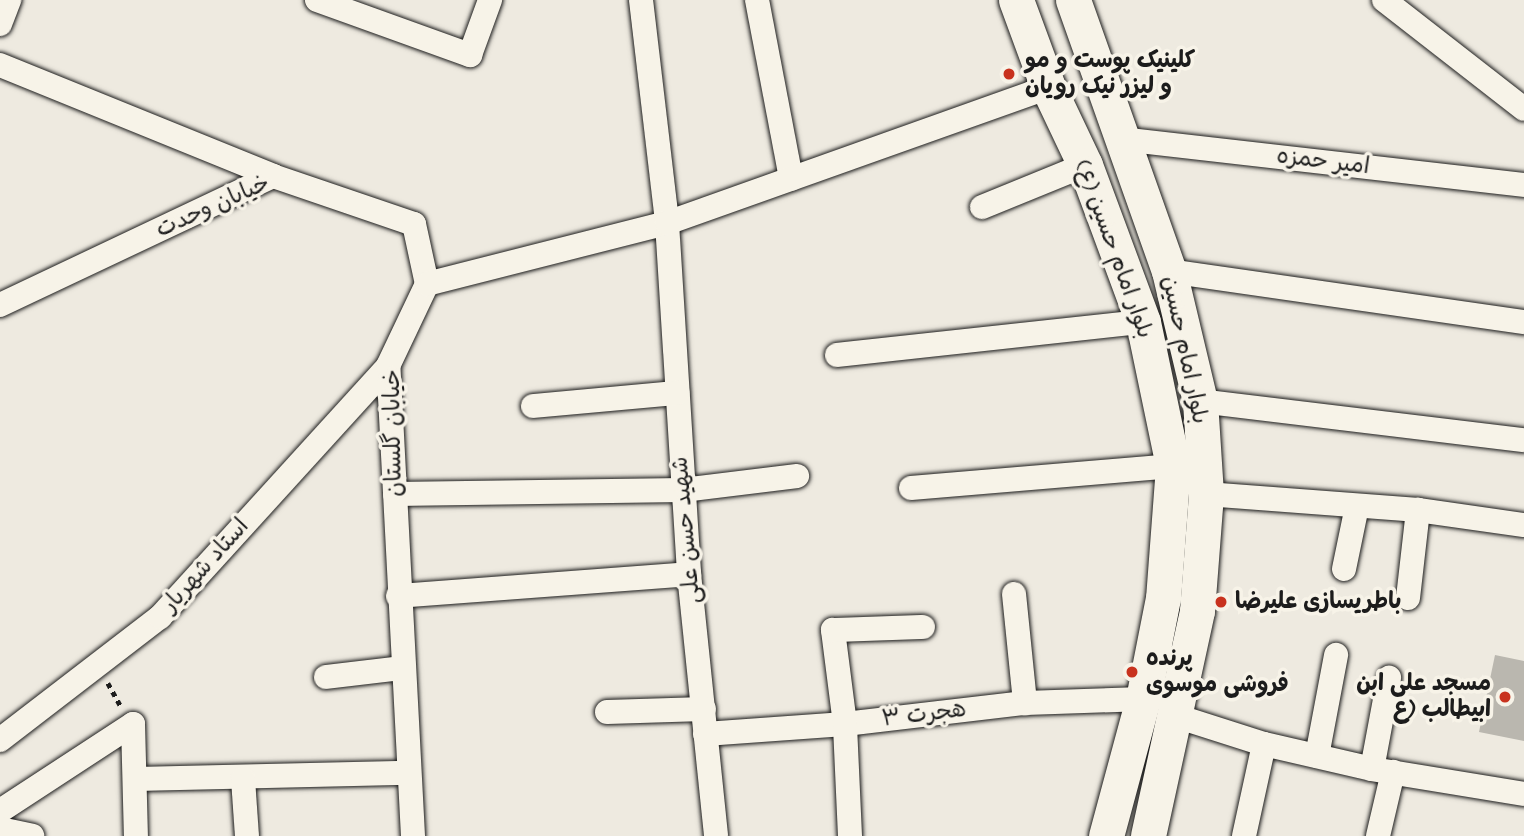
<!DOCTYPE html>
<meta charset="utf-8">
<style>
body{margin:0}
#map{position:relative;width:1524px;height:836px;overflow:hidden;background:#eeeae0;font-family:Mynerve,"Playpen Sans Arabic",sans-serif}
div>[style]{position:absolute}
.building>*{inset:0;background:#bab7af}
.path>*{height:4.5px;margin-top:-2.25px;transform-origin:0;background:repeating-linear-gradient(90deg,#1c1c1c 0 5px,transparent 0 10px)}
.roads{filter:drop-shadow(0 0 2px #1c1c1c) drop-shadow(0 0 2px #1c1c1c)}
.minor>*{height:24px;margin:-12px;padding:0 12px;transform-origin:12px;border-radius:12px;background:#f7f3e8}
.secondary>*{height:35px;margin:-17.5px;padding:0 17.5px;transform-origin:17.5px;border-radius:17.5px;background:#f7f3e8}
.dots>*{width:19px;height:19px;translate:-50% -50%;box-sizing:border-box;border:4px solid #f7f3e8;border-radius:50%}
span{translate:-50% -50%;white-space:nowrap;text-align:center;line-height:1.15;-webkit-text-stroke:7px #f7f3e8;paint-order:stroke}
.poi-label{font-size:23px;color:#1c1c1c;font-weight:700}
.left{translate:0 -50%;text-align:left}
.right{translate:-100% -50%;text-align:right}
.street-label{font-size:23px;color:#1c1c1c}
</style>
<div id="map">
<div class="building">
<div style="clip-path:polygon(1495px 655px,1524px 661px,1524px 741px,1479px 732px)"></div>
</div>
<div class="path">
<div style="left:108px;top:683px;width:26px;rotate:61deg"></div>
</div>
<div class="roads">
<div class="minor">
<div style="left:317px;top:0;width:163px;rotate:19.8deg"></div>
<div style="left:470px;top:55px;width:59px;rotate:-70deg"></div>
<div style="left:641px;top:0;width:225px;rotate:83.3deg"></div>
<div style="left:667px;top:223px;width:352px;rotate:86.4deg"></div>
<div style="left:689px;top:574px;width:263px;rotate:84.1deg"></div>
<div style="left:757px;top:0;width:182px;rotate:79.2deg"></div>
<div style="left:1384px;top:0;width:177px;rotate:37.9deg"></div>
<div style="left:0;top:24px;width:26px;rotate:-69deg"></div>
<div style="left:0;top:65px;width:295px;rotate:22.1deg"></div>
<div style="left:1121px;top:139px;width:406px;rotate:6.5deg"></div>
<div style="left:982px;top:207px;width:111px;rotate:-22.2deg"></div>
<div style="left:1169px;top:271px;width:359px;rotate:8.2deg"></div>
<div style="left:0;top:305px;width:302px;rotate:-25.3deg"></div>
<div style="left:273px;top:176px;width:149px;rotate:18.8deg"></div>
<div style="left:414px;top:224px;width:61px;rotate:77.8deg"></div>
<div style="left:837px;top:355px;width:308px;rotate:-6.2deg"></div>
<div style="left:1200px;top:401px;width:326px;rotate:6.9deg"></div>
<div style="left:533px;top:406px;width:145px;rotate:-5.2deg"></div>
<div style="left:911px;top:488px;width:263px;rotate:-4.8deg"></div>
<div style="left:395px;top:494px;width:288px;rotate:-0.8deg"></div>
<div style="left:683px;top:490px;width:115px;rotate:-7deg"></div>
<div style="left:1206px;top:494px;width:213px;rotate:4.3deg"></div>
<div style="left:1418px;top:510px;width:107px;rotate:8.1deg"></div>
<div style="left:1344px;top:569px;width:64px;rotate:-78.3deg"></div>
<div style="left:1014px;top:594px;width:110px;rotate:84.2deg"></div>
<div style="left:398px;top:596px;width:292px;rotate:-4.3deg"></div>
<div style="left:1408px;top:598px;width:89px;rotate:-83.5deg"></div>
<div style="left:326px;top:677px;width:76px;rotate:-6.8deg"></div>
<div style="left:607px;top:712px;width:97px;rotate:-1.8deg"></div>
<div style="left:1176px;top:716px;width:92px;rotate:17.7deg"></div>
<div style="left:1264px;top:744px;width:111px;rotate:13deg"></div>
<div style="left:1372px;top:769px;width:154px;rotate:9.3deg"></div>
<div style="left:705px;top:734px;width:140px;rotate:-4.1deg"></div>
<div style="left:845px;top:724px;width:181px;rotate:-6.7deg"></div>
<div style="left:1025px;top:703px;width:118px;rotate:-1.9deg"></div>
<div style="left:0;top:740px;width:202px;rotate:-37.6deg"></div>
<div style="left:160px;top:617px;width:339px;rotate:-47.7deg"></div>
<div style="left:1317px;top:756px;width:103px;rotate:-79.3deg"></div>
<div style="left:1372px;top:769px;width:93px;rotate:-79.4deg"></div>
<div style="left:137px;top:779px;width:270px;rotate:-1.3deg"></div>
<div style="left:243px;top:779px;width:57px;rotate:86deg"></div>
<div style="left:0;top:811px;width:159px;rotate:-33.2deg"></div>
<div style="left:133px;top:724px;width:112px;rotate:88.5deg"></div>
<div style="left:0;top:829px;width:33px;rotate:12deg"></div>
<div style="left:413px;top:836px;width:471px;rotate:-93deg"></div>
<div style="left:388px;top:366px;width:91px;rotate:-64.6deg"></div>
<div style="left:427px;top:284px;width:248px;rotate:-14.3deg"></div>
<div style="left:667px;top:223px;width:405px;rotate:-19.6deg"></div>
<div style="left:850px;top:836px;width:112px;rotate:-92.6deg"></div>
<div style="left:845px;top:724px;width:95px;rotate:-97.3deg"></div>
<div style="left:833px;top:630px;width:90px;rotate:-1.9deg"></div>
<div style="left:1244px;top:836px;width:94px;rotate:-77.7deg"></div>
<div style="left:1378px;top:836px;width:66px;rotate:-76.8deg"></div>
</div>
<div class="secondary">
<div style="left:1016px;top:0;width:93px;rotate:69.8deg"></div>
<div style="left:1048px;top:87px;width:86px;rotate:64.6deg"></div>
<div style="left:1085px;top:165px;width:167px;rotate:69.7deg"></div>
<div style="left:1143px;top:322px;width:147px;rotate:78.2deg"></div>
<div style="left:1173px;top:466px;width:132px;rotate:94.3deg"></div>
<div style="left:1163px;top:598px;width:103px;rotate:101.2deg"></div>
<div style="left:1143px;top:699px;width:142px;rotate:105.1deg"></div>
<div style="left:1073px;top:0;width:288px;rotate:70.5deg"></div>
<div style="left:1169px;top:271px;width:134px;rotate:76.6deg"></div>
<div style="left:1200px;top:401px;width:93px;rotate:86.3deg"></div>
<div style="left:1206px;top:494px;width:117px;rotate:94.4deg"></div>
<div style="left:1197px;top:611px;width:230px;rotate:102.3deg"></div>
</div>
</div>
<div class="dots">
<div style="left:1009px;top:74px;background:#c8321e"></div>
<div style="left:1221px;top:602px;background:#c8321e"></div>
<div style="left:1132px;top:672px;background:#c8321e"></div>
<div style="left:1505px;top:697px;background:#c8321e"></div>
</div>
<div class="poi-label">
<span class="left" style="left:1025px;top:74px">کلینیک پوست و مو<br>و لیزر نیک رویان</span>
<span class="left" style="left:1235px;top:602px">باطریسازی علیرضا</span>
<span class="left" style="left:1146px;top:672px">پرنده<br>فروشی موسوی</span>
<span class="right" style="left:1491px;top:697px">مسجد علی ابن<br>ابیطالب (ع</span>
</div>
<div class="street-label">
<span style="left:1323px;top:162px;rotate:7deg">امیر حمزه</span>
<span style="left:213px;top:207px;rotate:-24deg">خیابان وحدت</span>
<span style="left:1113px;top:249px;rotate:70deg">بلوار امام حسین (ع)</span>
<span style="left:1184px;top:350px;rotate:78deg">بلوار امام حسین</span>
<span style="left:394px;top:433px;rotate:-91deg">خیابان گلستان</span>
<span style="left:687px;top:530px;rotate:-95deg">شهید حسن علی</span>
<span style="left:206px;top:566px;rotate:-48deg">استاد شهریار</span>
<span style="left:924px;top:715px;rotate:-7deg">هجرت ۳</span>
</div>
</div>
